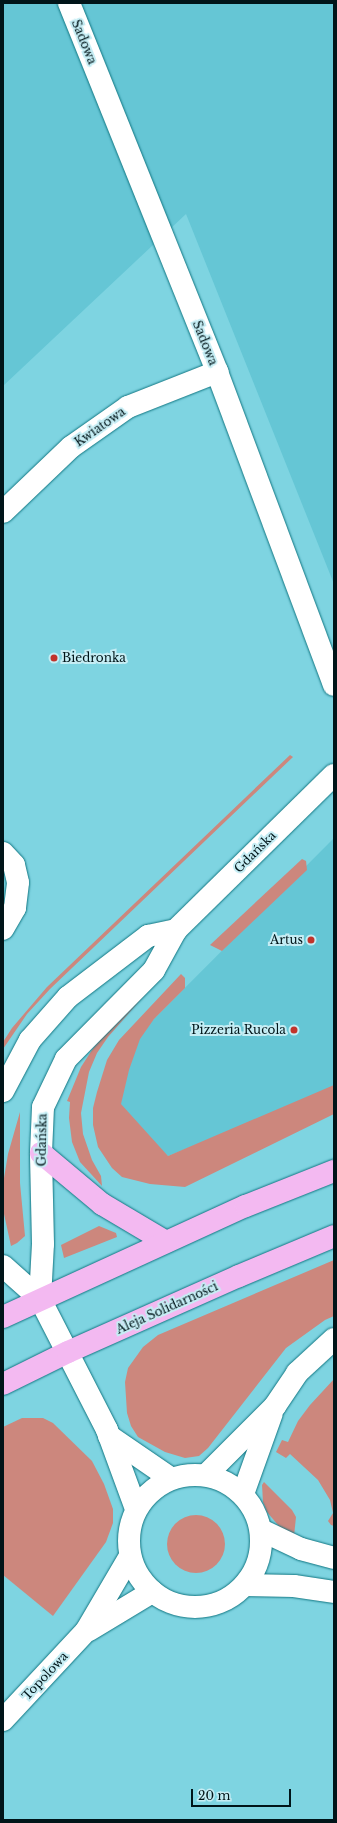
<!DOCTYPE html>
<meta charset="utf-8">
<style>
body{margin:0}
#map{position:relative;width:337px;height:1823px;overflow:hidden;background:#7ed4e1;font-family:"Libre Baskerville",serif}
div>[style]{position:absolute}
.built>*{inset:0;background:#65c6d5}
.green>*{inset:0;background:#cc877d}
.round{border-radius:50%}
.roads{filter:drop-shadow(0 0 1px #117682) drop-shadow(0 0 1px #117682)}
.minor>*{height:22px;margin:-11px;padding:0 11px;transform-origin:11px;border-radius:11px;background:#fff}
.minor>.ring{margin:-11px;padding:0;box-sizing:content-box;background:none;border:22px solid #fff;border-radius:50%}
.major>*{height:22px;margin:-11px;padding:0 11px;transform-origin:11px;border-radius:11px;background:#f3b9f1}
.dots>*{width:11px;height:11px;translate:-50% -50%;box-sizing:border-box;border:2px solid #c5edf4;border-radius:50%}
span{translate:-50% -50%;white-space:nowrap;text-align:center;line-height:1.15;-webkit-text-stroke:4px #c5edf4;paint-order:stroke}
.street-label{font-size:12px;color:#001519}
.poi-label{font-size:12px;color:#001519}
.left{translate:0 -50%;text-align:left}
.right{translate:-100% -50%;text-align:right}
.frame{position:absolute;inset:0;border:4px solid #001519;pointer-events:none}
.scale{position:absolute;left:191px;top:1789px;width:100px;height:18px;box-sizing:border-box;border:2px solid #001519;border-top:0;padding-left:5px;font-size:12px;line-height:14px;white-space:nowrap;color:#001519;-webkit-text-stroke:3px #c5edf4;paint-order:stroke}
</style>
<div id="map">
<div class="built">
<div style="clip-path:polygon(3px 3px,334px 3px,334px 584px,186px 214px,3px 386px)"></div>
<div style="clip-path:polygon(334px 838px,334px 1089px,168px 1156px,116px 1109px,135px 1038px)"></div>
</div>
<div class="green">
<div style="clip-path:polygon(290px 755px,293px 757px,50px 989px,27px 1014px,3px 1049px,3px 1042px,12px 1028px,47px 987px)"></div>
<div style="clip-path:polygon(302px 859px,306px 861px,307px 870px,222px 951px,210px 945px)"></div>
<div style="clip-path:polygon(181px 974px,185px 978px,185px 988px,154px 1019px,140px 1039px,129px 1070px,121px 1104px,168px 1156px,334px 1085px,334px 1114px,185px 1187px,150px 1184px,122px 1177px,112px 1168px,98px 1147px,93px 1125px,93px 1108px,97px 1092px,107px 1060px,119px 1040px)"></div>
<div style="clip-path:polygon(151px 988px,108px 1037px,97px 1053px,89px 1072px,81px 1113px,83px 1134px,92px 1160px,101px 1176px,102px 1186px,80px 1162px,72px 1142px,69px 1118px,70px 1102px,67px 1101px,81px 1067px,92px 1050px,103px 1035px)"></div>
<div style="clip-path:polygon(20px 1112px,20px 1183px,25px 1236px,17px 1243px,11px 1246px,4px 1214px,4px 1178px,8px 1154px)"></div>
<div style="clip-path:polygon(99px 1226px,116px 1233px,117px 1237px,64px 1258px,61px 1245px)"></div>
<div style="clip-path:polygon(334px 1260px,334px 1316px,325px 1320px,286px 1348px,208px 1448px,199px 1456px,185px 1458px,165px 1452px,138px 1437px,131px 1426px,127px 1413px,125px 1382px,128px 1368px,143px 1347px,158px 1335px)"></div>
<div style="clip-path:polygon(334px 1379px,334px 1526px,331px 1525px,328px 1521px,333px 1513px,330px 1500px,318px 1480px,290px 1454px,286px 1458px,276px 1452px,282px 1440px,288px 1442px,298px 1421px,310px 1405px)"></div>
<div style="clip-path:polygon(22px 1418px,43px 1418px,53px 1423px,92px 1461px,104px 1484px,113px 1509px,113px 1523px,106px 1542px,53px 1616px,3px 1575px,3px 1427px)"></div>
<div style="clip-path:polygon(264px 1482px,292px 1510px,296px 1517px,294px 1536px,283px 1531px,267px 1512px,263px 1502px,262px 1485px)"></div>
<div class="round" style="left:167px;top:1515px;width:58px;height:58px"></div>
</div>
<div class="roads">
<div class="minor">
<div style="left:69px;top:3px;width:398px;rotate:68.1deg"></div>
<div style="left:217px;top:372px;width:334px;rotate:69.5deg"></div>
<div style="left:3px;top:512px;width:94px;rotate:-43.7deg"></div>
<div style="left:71px;top:447px;width:70px;rotate:-35.1deg"></div>
<div style="left:128px;top:407px;width:96px;rotate:-21.5deg"></div>
<div style="left:3px;top:853px;width:16px;rotate:47deg"></div>
<div style="left:14px;top:865px;width:18px;rotate:77deg"></div>
<div style="left:18px;top:883px;width:25px;rotate:97deg"></div>
<div style="left:15px;top:908px;width:24px;rotate:120deg"></div>
<div style="left:3px;top:1091px;width:58px;rotate:-62.1deg"></div>
<div style="left:30px;top:1040px;width:57px;rotate:-48.5deg"></div>
<div style="left:68px;top:997px;width:101px;rotate:-37.3deg"></div>
<div style="left:148px;top:936px;width:29px;rotate:-12deg"></div>
<div style="left:3px;top:1266px;width:50px;rotate:41.7deg"></div>
<div style="left:40px;top:1299px;width:147px;rotate:62.9deg"></div>
<div style="left:107px;top:1430px;width:84px;rotate:69.8deg"></div>
<div style="left:40px;top:1299px;width:55px;rotate:-86.9deg"></div>
<div style="left:43px;top:1244px;width:91px;rotate:-91.3deg"></div>
<div style="left:41px;top:1153px;width:46px;rotate:-87.5deg"></div>
<div style="left:43px;top:1107px;width:53px;rotate:-64.4deg"></div>
<div style="left:66px;top:1059px;width:125px;rotate:-45.3deg"></div>
<div style="left:154px;top:970px;width:46px;rotate:-61.2deg"></div>
<div style="left:176px;top:930px;width:221px;rotate:-44.5deg"></div>
<div style="left:109px;top:1436px;width:74px;rotate:34.5deg"></div>
<div class="ring" style="left:129px;top:1475px;width:110px;height:110px"></div>
<div style="left:206px;top:1475px;width:98px;rotate:-45deg"></div>
<div style="left:275px;top:1406px;width:40px;rotate:-56deg"></div>
<div style="left:297px;top:1373px;width:50px;rotate:-42.6deg"></div>
<div style="left:243px;top:1494px;width:86px;rotate:-70.3deg"></div>
<div style="left:261px;top:1530px;width:44px;rotate:25.4deg"></div>
<div style="left:301px;top:1549px;width:34px;rotate:15deg"></div>
<div style="left:245px;top:1585px;width:49px;rotate:1.2deg"></div>
<div style="left:294px;top:1586px;width:40px;rotate:8.5deg"></div>
<div style="left:89px;top:1630px;width:74px;rotate:-31.1deg"></div>
<div style="left:3px;top:1720px;width:122px;rotate:-47deg"></div>
<div style="left:86px;top:1631px;width:87px;rotate:-59.6deg"></div>
</div>
<div class="major">
<div style="left:41px;top:1153px;width:80px;rotate:39.9deg"></div>
<div style="left:102px;top:1204px;width:74px;rotate:30.7deg"></div>
<div style="left:3px;top:1317px;width:267px;rotate:-24.6deg"></div>
<div style="left:246px;top:1206px;width:95px;rotate:-21.7deg"></div>
<div style="left:3px;top:1384px;width:72px;rotate:-26.2deg"></div>
<div style="left:68px;top:1352px;width:187px;rotate:-24deg"></div>
<div style="left:239px;top:1276px;width:103px;rotate:-22.8deg"></div>
</div>
</div>
<div class="dots">
<div style="left:54px;top:658px;background:#c1332b"></div>
<div style="left:311px;top:940px;background:#c1332b"></div>
<div style="left:294px;top:1030px;background:#c1332b"></div>
</div>
<div class="street-label">
<span style="left:84px;top:42px;rotate:68deg">Sadowa</span>
<span style="left:205px;top:343px;rotate:68deg">Sadowa</span>
<span style="left:100px;top:427px;rotate:-35deg">Kwiatowa</span>
<span style="left:255px;top:852px;rotate:-45deg">Gdańska</span>
<span style="left:42px;top:1140px;rotate:-89deg">Gdańska</span>
<span style="left:167px;top:1308px;rotate:-24deg">Aleja Solidarności</span>
<span style="left:45px;top:1676px;rotate:-47deg">Topolowa</span>
</div>
<div class="poi-label">
<span class="left" style="left:62px;top:658px">Biedronka</span>
<span class="right" style="left:303px;top:940px">Artus</span>
<span class="right" style="left:286px;top:1030px">Pizzeria Rucola</span>
</div>
<div class="frame"></div>
<div class="scale">20 m</div>
</div>
